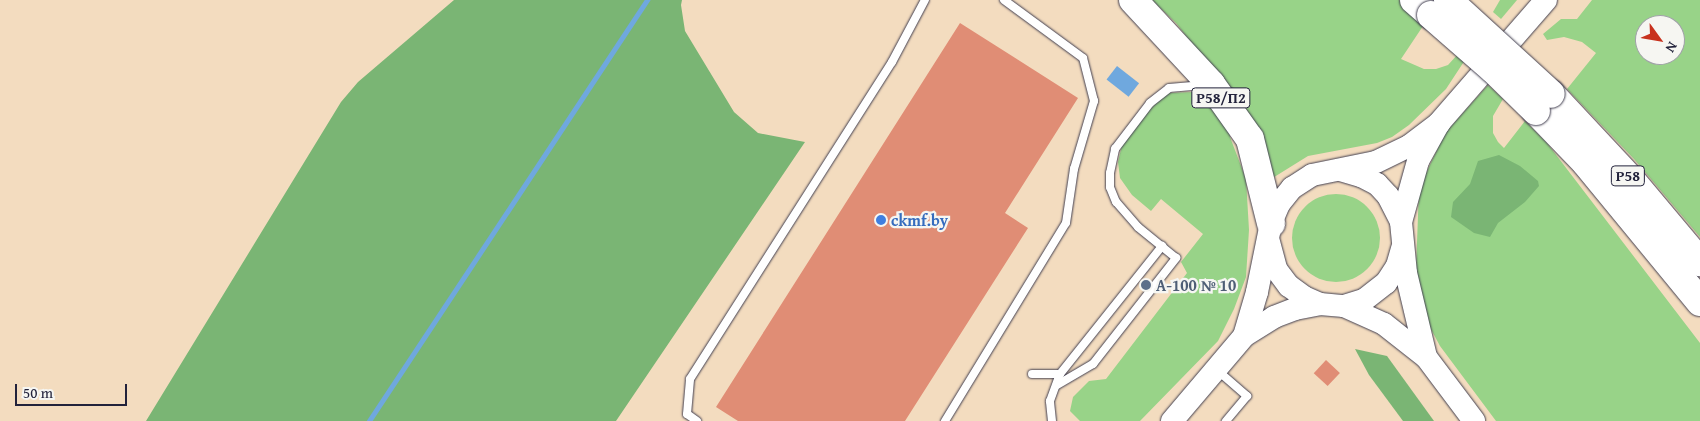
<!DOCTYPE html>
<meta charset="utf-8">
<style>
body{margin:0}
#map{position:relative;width:1700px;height:421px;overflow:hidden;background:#f3dcbf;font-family:"Gentium Book Plus",serif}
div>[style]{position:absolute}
.green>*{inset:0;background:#98d388}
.round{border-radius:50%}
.forest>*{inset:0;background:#7ab574}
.water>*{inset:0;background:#6fa8de;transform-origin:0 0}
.stream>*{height:4.5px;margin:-2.25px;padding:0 2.25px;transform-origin:2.25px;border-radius:2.25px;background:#6fa8de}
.building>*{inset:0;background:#e08d75;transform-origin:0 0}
.roads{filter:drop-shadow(0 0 1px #413e4f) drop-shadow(0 0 1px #413e4f)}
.lane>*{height:8px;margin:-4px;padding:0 4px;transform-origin:4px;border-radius:4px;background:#fff}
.secondary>*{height:22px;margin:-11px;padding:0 11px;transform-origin:11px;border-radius:11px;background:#fff}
.highway>*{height:28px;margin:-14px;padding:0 14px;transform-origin:14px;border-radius:14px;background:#fff}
.bridges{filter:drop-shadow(0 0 1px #413e4f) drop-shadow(0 0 1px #413e4f)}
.highway-bridge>*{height:28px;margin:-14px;padding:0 14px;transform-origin:14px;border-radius:14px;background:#fff}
.dots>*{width:14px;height:14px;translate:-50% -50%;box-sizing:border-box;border:2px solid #f6f6f2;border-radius:50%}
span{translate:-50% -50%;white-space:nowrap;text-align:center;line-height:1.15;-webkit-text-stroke:4.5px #f6f6f2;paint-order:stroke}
.shield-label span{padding:1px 4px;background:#f6f6f2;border:1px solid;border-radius:4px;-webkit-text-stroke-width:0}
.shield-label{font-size:15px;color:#22223b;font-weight:700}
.shop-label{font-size:16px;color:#366cbe;font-weight:700}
.left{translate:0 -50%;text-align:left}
.service-label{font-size:16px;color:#4e5e75;font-weight:700}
.north{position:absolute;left:1635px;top:15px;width:50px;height:50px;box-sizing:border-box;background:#f6f6f2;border:1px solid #a1a1a9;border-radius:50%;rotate:122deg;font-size:14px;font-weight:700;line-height:20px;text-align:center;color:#22223b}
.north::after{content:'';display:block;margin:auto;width:18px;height:22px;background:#c8321e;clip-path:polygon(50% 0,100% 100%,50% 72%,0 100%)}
.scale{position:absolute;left:15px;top:384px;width:112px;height:22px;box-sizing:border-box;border:2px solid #22223b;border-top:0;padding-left:6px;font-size:15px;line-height:18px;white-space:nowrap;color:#22223b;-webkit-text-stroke:4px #f6f6f2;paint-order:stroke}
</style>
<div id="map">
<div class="green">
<div style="clip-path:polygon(1152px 0,1399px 0,1425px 23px,1401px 59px,1424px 69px,1436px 69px,1448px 65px,1458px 54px,1465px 60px,1446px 89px,1409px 125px,1392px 137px,1377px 143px,1308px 156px,1271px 179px,1248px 116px,1176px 23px)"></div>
<div style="clip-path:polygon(1500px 0,1517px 0,1501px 19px,1493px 12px)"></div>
<div style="clip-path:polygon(evenodd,1592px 0,1700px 0,1700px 237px,1634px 159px,1567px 89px,1596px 53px,1582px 42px,1564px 37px,1547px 40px,1543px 34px,1561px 19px,1577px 19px,1592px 0,1645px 25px,1675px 25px,1675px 55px,1645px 55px,1645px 25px)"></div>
<div style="clip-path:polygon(1488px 85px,1503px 99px,1493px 116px,1493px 133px,1498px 142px,1504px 148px,1525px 121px,1547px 143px,1700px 343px,1700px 421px,1496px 421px,1440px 346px,1419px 307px,1416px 270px,1419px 188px,1445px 133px)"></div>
<div style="clip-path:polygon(1194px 92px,1221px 109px,1230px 126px,1230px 137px,1246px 179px,1249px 230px,1246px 277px,1234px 309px,1218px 341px,1140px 421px,1080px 421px,1070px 411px,1073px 397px,1089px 381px,1106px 379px,1187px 273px,1181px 262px,1203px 234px,1161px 199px,1151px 211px,1132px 195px,1120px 178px,1118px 162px,1122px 145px,1141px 118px,1167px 93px)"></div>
<div class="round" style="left:1292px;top:194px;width:88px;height:88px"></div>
</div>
<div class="forest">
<div style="clip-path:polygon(454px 0,682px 0,681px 5px,685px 31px,734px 112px,758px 133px,805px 142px,616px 421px,146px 421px,341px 102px,358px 82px)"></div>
<div style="clip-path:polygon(1499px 155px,1520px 166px,1538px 181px,1539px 186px,1525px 202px,1498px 223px,1490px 237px,1474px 233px,1451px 217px,1453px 202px,1470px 184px,1478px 161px)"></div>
<div style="clip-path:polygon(1355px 349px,1387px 356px,1434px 421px,1403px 421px,1369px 375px)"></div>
</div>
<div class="water">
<div style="left:1117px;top:66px;width:28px;height:17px;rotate:38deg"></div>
</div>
<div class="stream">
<div style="left:369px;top:421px;width:505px;rotate:-56.56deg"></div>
</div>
<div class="building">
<div style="clip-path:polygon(960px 23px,1078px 98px,1005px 213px,1028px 228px,905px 421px,738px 421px,716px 407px)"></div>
<div style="left:1326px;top:360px;width:19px;height:18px;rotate:43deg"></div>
</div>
<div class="roads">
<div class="lane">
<div style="left:1217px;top:370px;width:40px;rotate:41deg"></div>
<div style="left:1247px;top:396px;width:33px;rotate:130deg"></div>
<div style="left:1032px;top:374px;width:28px"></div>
<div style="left:1057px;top:385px;width:42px;rotate:-30.3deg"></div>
<div style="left:1093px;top:364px;width:135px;rotate:-51.9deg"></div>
<div style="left:1176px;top:258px;width:49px;rotate:-140.8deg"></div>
<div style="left:1138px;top:227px;width:33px;rotate:-131deg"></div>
<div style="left:1116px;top:202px;width:16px;rotate:-112deg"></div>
<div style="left:1110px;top:187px;width:14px;rotate:-90deg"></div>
<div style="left:1110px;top:173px;width:25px;rotate:-78deg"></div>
<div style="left:1115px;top:149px;width:58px;rotate:-52.7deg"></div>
<div style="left:1150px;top:103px;width:24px;rotate:-38deg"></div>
<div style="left:1169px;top:88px;width:35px;rotate:-5deg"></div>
<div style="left:697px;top:421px;width:12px;rotate:-145deg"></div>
<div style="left:687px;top:414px;width:35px;rotate:-85deg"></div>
<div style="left:690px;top:379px;width:376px;rotate:-57.5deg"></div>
<div style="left:892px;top:62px;width:70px;rotate:-62deg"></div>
<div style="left:945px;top:421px;width:232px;rotate:-58.6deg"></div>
<div style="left:1066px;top:223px;width:55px;rotate:-81.6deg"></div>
<div style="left:1074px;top:169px;width:71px;rotate:-73.6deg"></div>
<div style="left:1094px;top:101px;width:44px;rotate:-104.3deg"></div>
<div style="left:1083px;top:58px;width:98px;rotate:-143.7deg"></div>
<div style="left:1052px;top:421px;width:20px;rotate:-96deg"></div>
<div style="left:1050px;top:401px;width:29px;rotate:-70deg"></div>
<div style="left:1060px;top:374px;width:164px;rotate:-51.4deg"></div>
</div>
<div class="secondary">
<div style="left:1340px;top:170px;width:22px;rotate:16deg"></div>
<div style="left:1361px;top:176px;width:18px;rotate:27deg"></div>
<div style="left:1377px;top:184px;width:16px;rotate:47deg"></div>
<div style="left:1388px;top:196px;width:29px;rotate:63deg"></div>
<div style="left:1401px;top:222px;width:51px;rotate:84.4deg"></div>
<div style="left:1406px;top:273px;width:86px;rotate:76.6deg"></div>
<div style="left:1401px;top:222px;width:63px;rotate:-74.4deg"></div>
<div style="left:1418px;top:161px;width:43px;rotate:-61.1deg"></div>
<div style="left:1439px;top:123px;width:163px;rotate:-49deg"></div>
<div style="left:1269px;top:242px;width:28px;rotate:75deg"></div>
<div style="left:1276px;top:269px;width:21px;rotate:53deg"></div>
<div style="left:1289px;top:286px;width:19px;rotate:36deg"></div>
<div style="left:1304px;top:297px;width:17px;rotate:24deg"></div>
<div style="left:1344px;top:306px;width:21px;rotate:-17deg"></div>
<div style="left:1364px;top:300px;width:28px;rotate:-38deg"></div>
<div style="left:1386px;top:283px;width:20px;rotate:-57deg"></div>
<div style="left:1397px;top:266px;width:18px;rotate:-74deg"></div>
<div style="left:1244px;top:336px;width:46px;rotate:-73.5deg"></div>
<div style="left:1257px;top:292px;width:70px;rotate:-78.5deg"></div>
<div style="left:1271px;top:223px;width:21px;rotate:-67deg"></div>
<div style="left:1279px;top:204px;width:21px;rotate:-51deg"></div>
<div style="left:1292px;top:188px;width:24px;rotate:-33deg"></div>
<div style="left:1312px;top:175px;width:65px;rotate:-11.5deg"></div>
<div style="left:1376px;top:162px;width:37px;rotate:-26deg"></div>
<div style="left:1409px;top:146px;width:38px;rotate:-37deg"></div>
<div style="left:1172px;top:421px;width:111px;rotate:-49.7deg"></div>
<div style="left:1244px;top:336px;width:36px;rotate:-32deg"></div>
<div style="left:1274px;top:317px;width:22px;rotate:-21deg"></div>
<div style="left:1295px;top:309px;width:25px;rotate:-11deg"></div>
<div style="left:1320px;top:304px;width:24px;rotate:5deg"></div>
<div style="left:1344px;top:306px;width:44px;rotate:24.2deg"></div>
<div style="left:1384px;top:324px;width:53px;rotate:38.2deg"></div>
<div style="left:1426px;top:357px;width:80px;rotate:53.1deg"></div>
</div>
<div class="highway">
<div style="left:1133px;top:0;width:115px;rotate:47.1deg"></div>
<div style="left:1211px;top:84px;width:67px;rotate:54.7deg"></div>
<div style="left:1250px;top:139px;width:87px;rotate:76deg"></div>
<div style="left:1414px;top:0;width:23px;rotate:41deg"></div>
<div style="left:1551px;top:94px;width:119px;rotate:47deg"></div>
<div style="left:1632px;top:181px;width:106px;rotate:50deg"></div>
<div style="left:1536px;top:111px;width:72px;rotate:46.1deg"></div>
<div style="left:1586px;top:163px;width:180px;rotate:50.6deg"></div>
</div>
</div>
<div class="bridges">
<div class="highway-bridge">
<div style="left:1448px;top:0;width:139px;rotate:42.4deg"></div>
<div style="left:1431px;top:15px;width:82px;rotate:41.1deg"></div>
<div style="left:1493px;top:69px;width:60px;rotate:44.3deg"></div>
</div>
</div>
<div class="dots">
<div style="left:881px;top:220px;background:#3f7fe0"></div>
<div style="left:1146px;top:285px;background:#5c6f8a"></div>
</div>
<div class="shield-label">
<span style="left:1221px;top:98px">Р58/П2</span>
<span style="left:1628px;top:176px">Р58</span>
</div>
<div class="shop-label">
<span class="left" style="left:891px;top:220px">ckmf.by</span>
</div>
<div class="service-label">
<span class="left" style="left:1156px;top:285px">А-100 № 10</span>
</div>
<div class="north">N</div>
<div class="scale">50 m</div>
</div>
